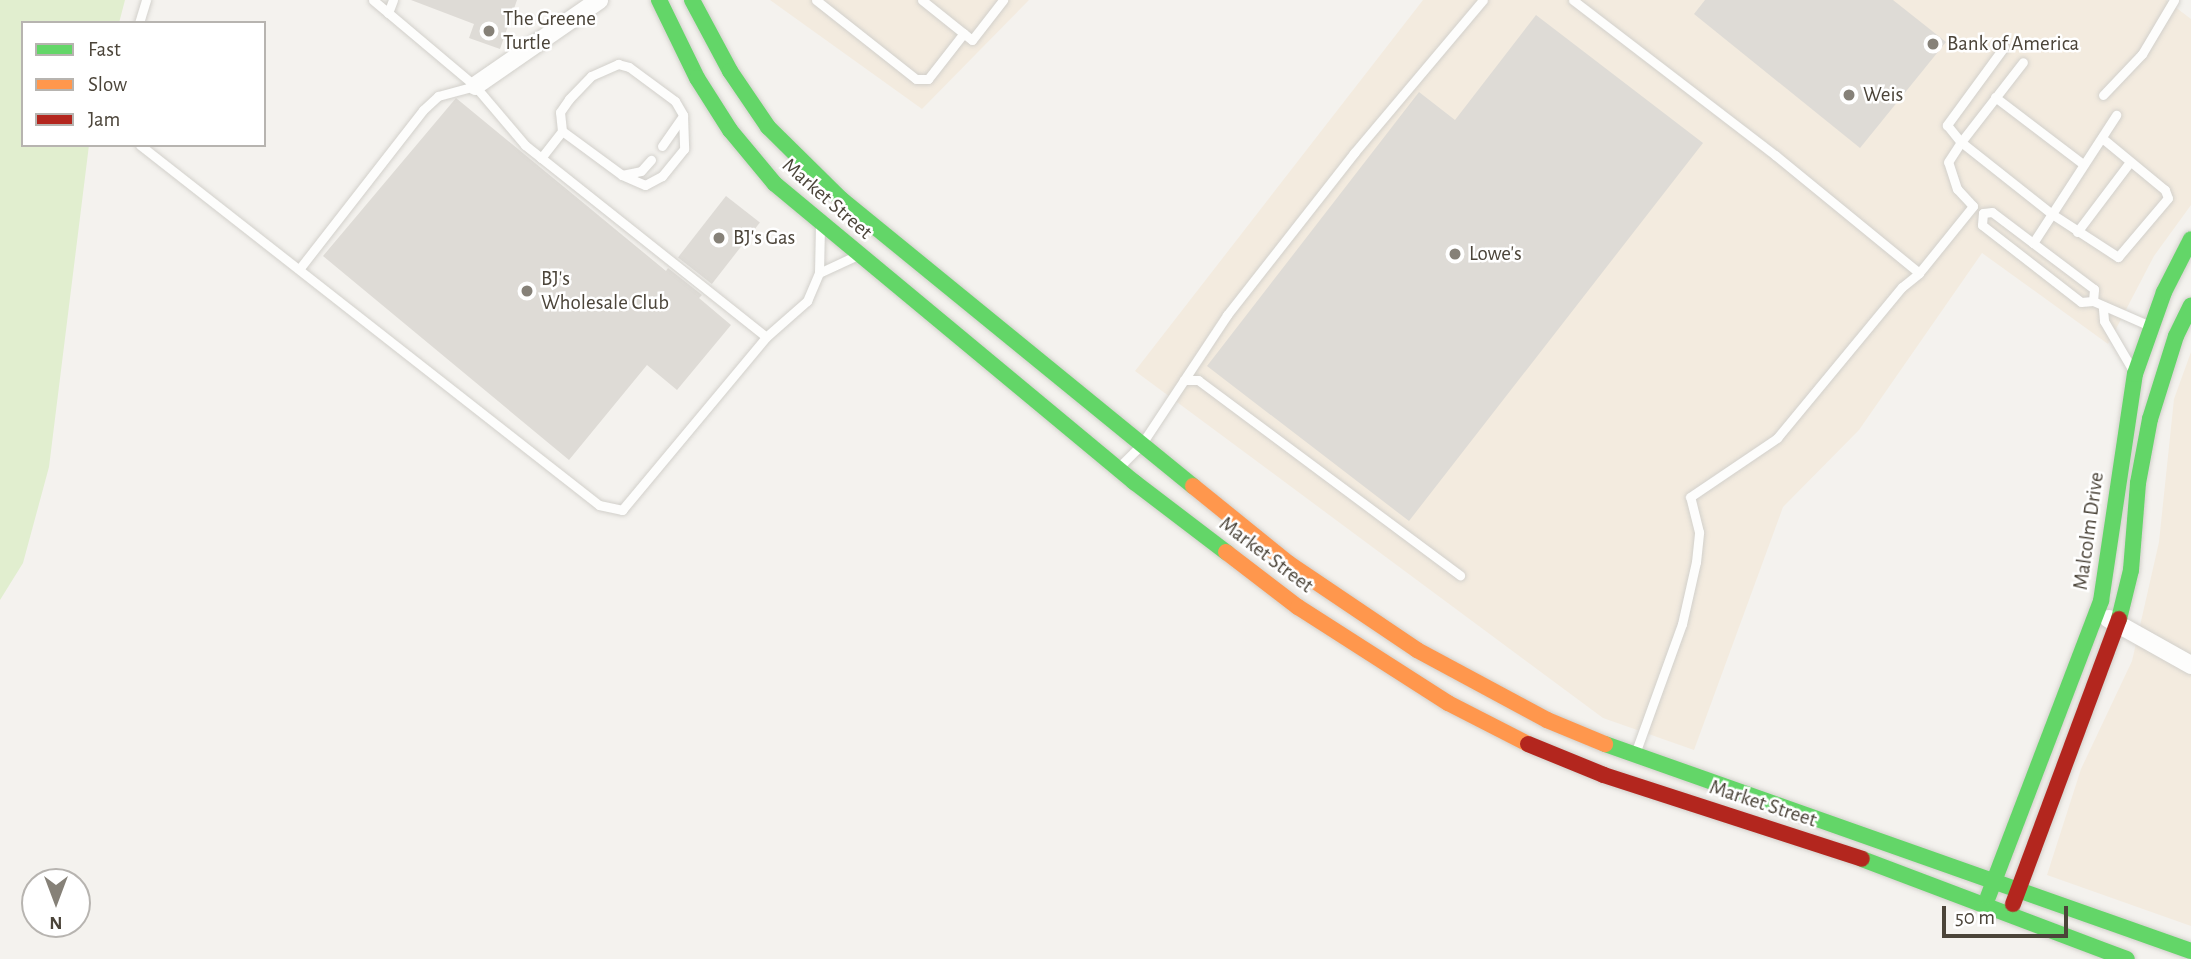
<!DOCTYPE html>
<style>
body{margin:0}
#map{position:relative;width:2191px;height:959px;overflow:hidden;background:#f4f2ee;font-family:"Alegreya Sans",sans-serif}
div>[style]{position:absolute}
.commercial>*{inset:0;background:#f3ebdf}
.green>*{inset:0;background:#e1eecf}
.building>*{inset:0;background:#dedbd6;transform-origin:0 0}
.roads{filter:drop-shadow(0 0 2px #d2d0cb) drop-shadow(0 0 2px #d2d0cb)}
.lane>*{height:9px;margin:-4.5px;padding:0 4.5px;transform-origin:4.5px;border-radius:4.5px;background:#fdfdfc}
.street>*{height:18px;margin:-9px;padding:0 9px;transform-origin:9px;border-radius:9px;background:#fdfdfc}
.fast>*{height:16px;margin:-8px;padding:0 8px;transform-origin:8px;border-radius:8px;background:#63d668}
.slow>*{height:16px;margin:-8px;padding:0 8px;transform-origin:8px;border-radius:8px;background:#ff974d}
.jam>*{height:16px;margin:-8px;padding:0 8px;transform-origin:8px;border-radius:8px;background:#b3261e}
.dots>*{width:19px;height:19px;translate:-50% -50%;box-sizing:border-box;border:4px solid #fff;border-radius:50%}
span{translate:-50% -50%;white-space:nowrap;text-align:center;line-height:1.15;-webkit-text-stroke:5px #fff;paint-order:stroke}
.poi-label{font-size:21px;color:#4b4439}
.left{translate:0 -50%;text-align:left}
.street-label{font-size:21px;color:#4b4439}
.legend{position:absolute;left:21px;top:21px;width:245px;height:126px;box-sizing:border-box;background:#fff;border:2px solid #b7b4b0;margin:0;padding:9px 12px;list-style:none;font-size:21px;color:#4b4439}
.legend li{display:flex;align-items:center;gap:14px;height:35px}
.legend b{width:35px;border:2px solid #b7b4b0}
.north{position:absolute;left:21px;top:868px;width:70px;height:70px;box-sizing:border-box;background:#fff;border:2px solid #b7b4b0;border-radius:50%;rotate:180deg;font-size:19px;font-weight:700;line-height:28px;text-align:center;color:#4b4439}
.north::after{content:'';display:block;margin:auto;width:24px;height:32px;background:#868178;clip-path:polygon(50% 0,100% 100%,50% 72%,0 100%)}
.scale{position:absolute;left:1942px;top:906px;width:126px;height:32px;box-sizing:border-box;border:4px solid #4b4439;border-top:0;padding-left:9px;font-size:21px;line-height:24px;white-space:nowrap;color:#4b4439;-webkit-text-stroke:5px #fff;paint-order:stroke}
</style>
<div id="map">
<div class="commercial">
<div style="clip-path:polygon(770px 0,1029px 0,922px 109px)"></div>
<div style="clip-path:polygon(1423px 0,2166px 0,2191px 19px,2191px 205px,2154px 256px,2108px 344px,1982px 253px,1859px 430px,1783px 507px,1694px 750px,1603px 718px,1135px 371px)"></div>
<div style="clip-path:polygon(2191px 352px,2191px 926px,2047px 875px,2081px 769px,2132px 661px,2159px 542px,2174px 399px)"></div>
</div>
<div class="green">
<div style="clip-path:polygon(0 0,125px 0,119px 23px,23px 23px,23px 145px,89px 145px,49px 467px,23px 563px,0 600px)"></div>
</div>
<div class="building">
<div style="clip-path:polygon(411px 0,517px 0,500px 49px,469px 38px,474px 24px)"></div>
<div style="clip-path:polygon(1705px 0,1893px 0,1946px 42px,1860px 148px,1694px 14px)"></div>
<div style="clip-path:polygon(1536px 15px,1703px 143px,1409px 521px,1207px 366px,1419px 92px,1455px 120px)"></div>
<div style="clip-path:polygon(456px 98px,666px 271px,668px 268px,702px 295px,699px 298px,731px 325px,677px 390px,647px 365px,569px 460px,323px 256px)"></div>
<div style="left:726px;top:196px;width:43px;height:78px;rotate:38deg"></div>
</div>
<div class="roads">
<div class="lane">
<div style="left:373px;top:0;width:133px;rotate:40.1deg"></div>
<div style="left:475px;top:86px;width:77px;rotate:49.7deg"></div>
<div style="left:525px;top:145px;width:308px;rotate:38.5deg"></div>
<div style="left:766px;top:337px;width:55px;rotate:-41.3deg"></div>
<div style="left:807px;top:301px;width:30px;rotate:-67deg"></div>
<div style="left:819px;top:273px;width:46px;rotate:-88.8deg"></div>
<div style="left:816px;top:0;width:127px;rotate:38.3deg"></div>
<div style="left:916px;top:79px;width:12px"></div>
<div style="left:928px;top:79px;width:58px;rotate:-52deg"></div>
<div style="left:922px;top:0;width:64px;rotate:38.7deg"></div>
<div style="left:972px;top:40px;width:51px;rotate:-52.2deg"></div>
<div style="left:1573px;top:0;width:255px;rotate:37.5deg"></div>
<div style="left:1775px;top:155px;width:186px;rotate:39.3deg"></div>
<div style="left:1919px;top:273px;width:86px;rotate:-51.1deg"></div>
<div style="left:1973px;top:206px;width:23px;rotate:-133deg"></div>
<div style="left:1957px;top:189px;width:28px;rotate:-108deg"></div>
<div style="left:1948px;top:162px;width:24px;rotate:-57deg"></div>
<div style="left:1961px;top:142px;width:116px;rotate:38.4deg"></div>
<div style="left:2052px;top:214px;width:79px;rotate:33.1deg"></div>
<div style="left:2118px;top:257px;width:77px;rotate:-49.7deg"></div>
<div style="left:2168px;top:198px;width:9px;rotate:-111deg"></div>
<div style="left:2165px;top:190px;width:82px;rotate:-140.5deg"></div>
<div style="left:388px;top:13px;width:14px;rotate:-69deg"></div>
<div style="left:139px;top:23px;width:24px;rotate:-73deg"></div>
<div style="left:2004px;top:47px;width:97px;rotate:126.2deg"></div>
<div style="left:1947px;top:125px;width:22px;rotate:51deg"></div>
<div style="left:1961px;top:142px;width:101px;rotate:-52.2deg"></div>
<div style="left:618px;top:64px;width:11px;rotate:15deg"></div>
<div style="left:629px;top:67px;width:57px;rotate:36.5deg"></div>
<div style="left:675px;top:101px;width:16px;rotate:60deg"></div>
<div style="left:683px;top:115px;width:34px;rotate:88deg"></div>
<div style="left:684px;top:149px;width:35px;rotate:129deg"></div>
<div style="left:662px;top:176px;width:19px;rotate:152deg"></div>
<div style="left:645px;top:185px;width:25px;rotate:-157deg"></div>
<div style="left:622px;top:175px;width:74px;rotate:-143.7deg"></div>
<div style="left:562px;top:131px;width:19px;rotate:-96deg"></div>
<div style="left:560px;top:112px;width:16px;rotate:-55deg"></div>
<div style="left:569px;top:99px;width:32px;rotate:-46deg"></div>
<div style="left:591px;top:76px;width:30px;rotate:-24deg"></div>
<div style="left:2103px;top:95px;width:57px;rotate:-46.4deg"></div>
<div style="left:2142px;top:54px;width:63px;rotate:-59.3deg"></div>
<div style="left:1995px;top:97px;width:111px;rotate:37.3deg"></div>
<div style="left:140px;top:145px;width:583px;rotate:38.11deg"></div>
<div style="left:599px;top:505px;width:24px;rotate:12deg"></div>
<div style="left:622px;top:510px;width:225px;rotate:-50.2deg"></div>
<div style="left:662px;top:146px;width:37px;rotate:-55deg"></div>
<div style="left:541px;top:158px;width:34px;rotate:-52deg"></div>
<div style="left:622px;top:175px;width:19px;rotate:-12deg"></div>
<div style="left:641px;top:171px;width:15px;rotate:-48deg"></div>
<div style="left:2077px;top:232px;width:88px;rotate:-52.9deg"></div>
<div style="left:2033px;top:243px;width:51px;rotate:-142.9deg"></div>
<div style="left:1992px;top:212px;width:9px;rotate:174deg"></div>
<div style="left:1983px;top:213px;width:12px;rotate:95deg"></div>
<div style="left:1982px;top:225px;width:125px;rotate:37.9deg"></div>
<div style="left:2081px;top:302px;width:12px;rotate:-5deg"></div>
<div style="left:2093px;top:301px;width:62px;rotate:23.7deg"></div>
<div style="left:300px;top:268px;width:200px;rotate:-52.1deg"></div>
<div style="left:423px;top:110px;width:21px;rotate:-43deg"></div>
<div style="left:438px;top:96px;width:38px;rotate:-15deg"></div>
<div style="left:819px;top:273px;width:40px;rotate:-25deg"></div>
<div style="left:2093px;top:301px;width:12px;rotate:-85deg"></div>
<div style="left:2094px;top:289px;width:76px;rotate:-143deg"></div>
<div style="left:2033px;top:243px;width:153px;rotate:-57deg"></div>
<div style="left:2103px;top:309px;width:12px;rotate:85deg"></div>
<div style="left:2104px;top:321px;width:56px;rotate:59.7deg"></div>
<div style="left:1184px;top:380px;width:78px;rotate:-56.5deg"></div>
<div style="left:1227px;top:315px;width:206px;rotate:-51.9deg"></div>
<div style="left:1354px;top:153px;width:200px;rotate:-49.9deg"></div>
<div style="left:1119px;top:467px;width:31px;rotate:-45deg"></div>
<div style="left:1141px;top:445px;width:78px;rotate:-56.5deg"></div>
<div style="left:1184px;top:380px;width:14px"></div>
<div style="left:1198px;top:380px;width:327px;rotate:36.7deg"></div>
<div style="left:1636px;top:751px;width:135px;rotate:-70.1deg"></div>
<div style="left:1682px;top:624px;width:64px;rotate:-77.3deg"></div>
<div style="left:1696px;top:562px;width:30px;rotate:-84deg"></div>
<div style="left:1699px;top:532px;width:36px;rotate:-104deg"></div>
<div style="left:1690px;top:497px;width:105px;rotate:-34.1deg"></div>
<div style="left:1777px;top:438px;width:196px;rotate:-50.4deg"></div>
<div style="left:1902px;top:287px;width:22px;rotate:-39deg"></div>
</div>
<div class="street">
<div style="left:475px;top:86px;width:151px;rotate:-34.7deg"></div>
<div style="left:2109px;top:619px;width:94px;rotate:29.3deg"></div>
</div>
<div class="fast">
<div style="left:659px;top:0;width:87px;rotate:64deg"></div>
<div style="left:697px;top:78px;width:62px;rotate:57.6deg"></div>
<div style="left:730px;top:130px;width:70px;rotate:50.2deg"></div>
<div style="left:775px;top:184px;width:467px;rotate:39.7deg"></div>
<div style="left:1134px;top:482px;width:116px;rotate:37.3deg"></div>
<div style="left:692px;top:0;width:81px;rotate:61.8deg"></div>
<div style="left:730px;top:71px;width:68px;rotate:55.8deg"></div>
<div style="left:768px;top:127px;width:103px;rotate:44.6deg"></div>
<div style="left:841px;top:199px;width:454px;rotate:39.2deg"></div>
<div style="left:2119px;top:619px;width:50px;rotate:-76.2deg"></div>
<div style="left:2131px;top:570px;width:87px;rotate:-85.4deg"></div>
<div style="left:2138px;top:483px;width:65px;rotate:-79.4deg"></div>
<div style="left:2150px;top:419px;width:87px;rotate:-72.6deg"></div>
<div style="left:2176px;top:336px;width:34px;rotate:-64deg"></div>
<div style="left:1605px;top:744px;width:621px;rotate:19.46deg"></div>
<div style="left:1862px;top:859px;width:283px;rotate:20.7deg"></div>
<div style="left:1988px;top:897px;width:317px;rotate:-69.1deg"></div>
<div style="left:2101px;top:601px;width:230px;rotate:-81.5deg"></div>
<div style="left:2135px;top:374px;width:87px;rotate:-70.5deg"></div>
<div style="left:2164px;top:292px;width:59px;rotate:-63deg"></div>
</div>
<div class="slow">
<div style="left:1193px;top:486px;width:122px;rotate:39deg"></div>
<div style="left:1288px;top:563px;width:156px;rotate:34deg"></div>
<div style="left:1417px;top:650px;width:148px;rotate:28.3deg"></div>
<div style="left:1547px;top:720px;width:63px;rotate:22.5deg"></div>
<div style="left:1226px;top:552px;width:91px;rotate:37.4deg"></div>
<div style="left:1298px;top:607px;width:178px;rotate:32.6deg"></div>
<div style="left:1448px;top:703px;width:90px;rotate:27.1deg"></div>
</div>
<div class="jam">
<div style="left:1528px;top:744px;width:82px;rotate:22.2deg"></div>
<div style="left:1604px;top:775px;width:271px;rotate:18deg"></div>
<div style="left:2013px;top:904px;width:304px;rotate:-69.6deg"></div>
</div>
</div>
<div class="dots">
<div style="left:489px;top:31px;background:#868178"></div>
<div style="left:1933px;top:44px;background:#868178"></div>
<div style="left:1849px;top:95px;background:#868178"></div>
<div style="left:719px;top:238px;background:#868178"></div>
<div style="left:1455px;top:254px;background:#868178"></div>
<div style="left:527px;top:291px;background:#868178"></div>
</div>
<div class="poi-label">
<span class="left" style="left:503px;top:31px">The Greene<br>Turtle</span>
<span class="left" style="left:1947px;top:44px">Bank of America</span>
<span class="left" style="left:1863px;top:95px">Weis</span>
<span class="left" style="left:733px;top:238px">BJ's Gas</span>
<span class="left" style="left:1469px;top:254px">Lowe's</span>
<span class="left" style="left:541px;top:291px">BJ's<br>Wholesale Club</span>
</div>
<div class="street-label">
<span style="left:827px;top:199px;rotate:41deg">Market Street</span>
<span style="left:2089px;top:531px;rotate:-82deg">Malcolm Drive</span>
<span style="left:1266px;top:555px;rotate:37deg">Market Street</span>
<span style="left:1763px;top:804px;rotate:18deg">Market Street</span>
</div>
<ul class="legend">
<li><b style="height:9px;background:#63d668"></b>Fast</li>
<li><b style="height:9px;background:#ff974d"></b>Slow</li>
<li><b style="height:9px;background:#b3261e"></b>Jam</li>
</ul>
<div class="north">N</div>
<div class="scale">50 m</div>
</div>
